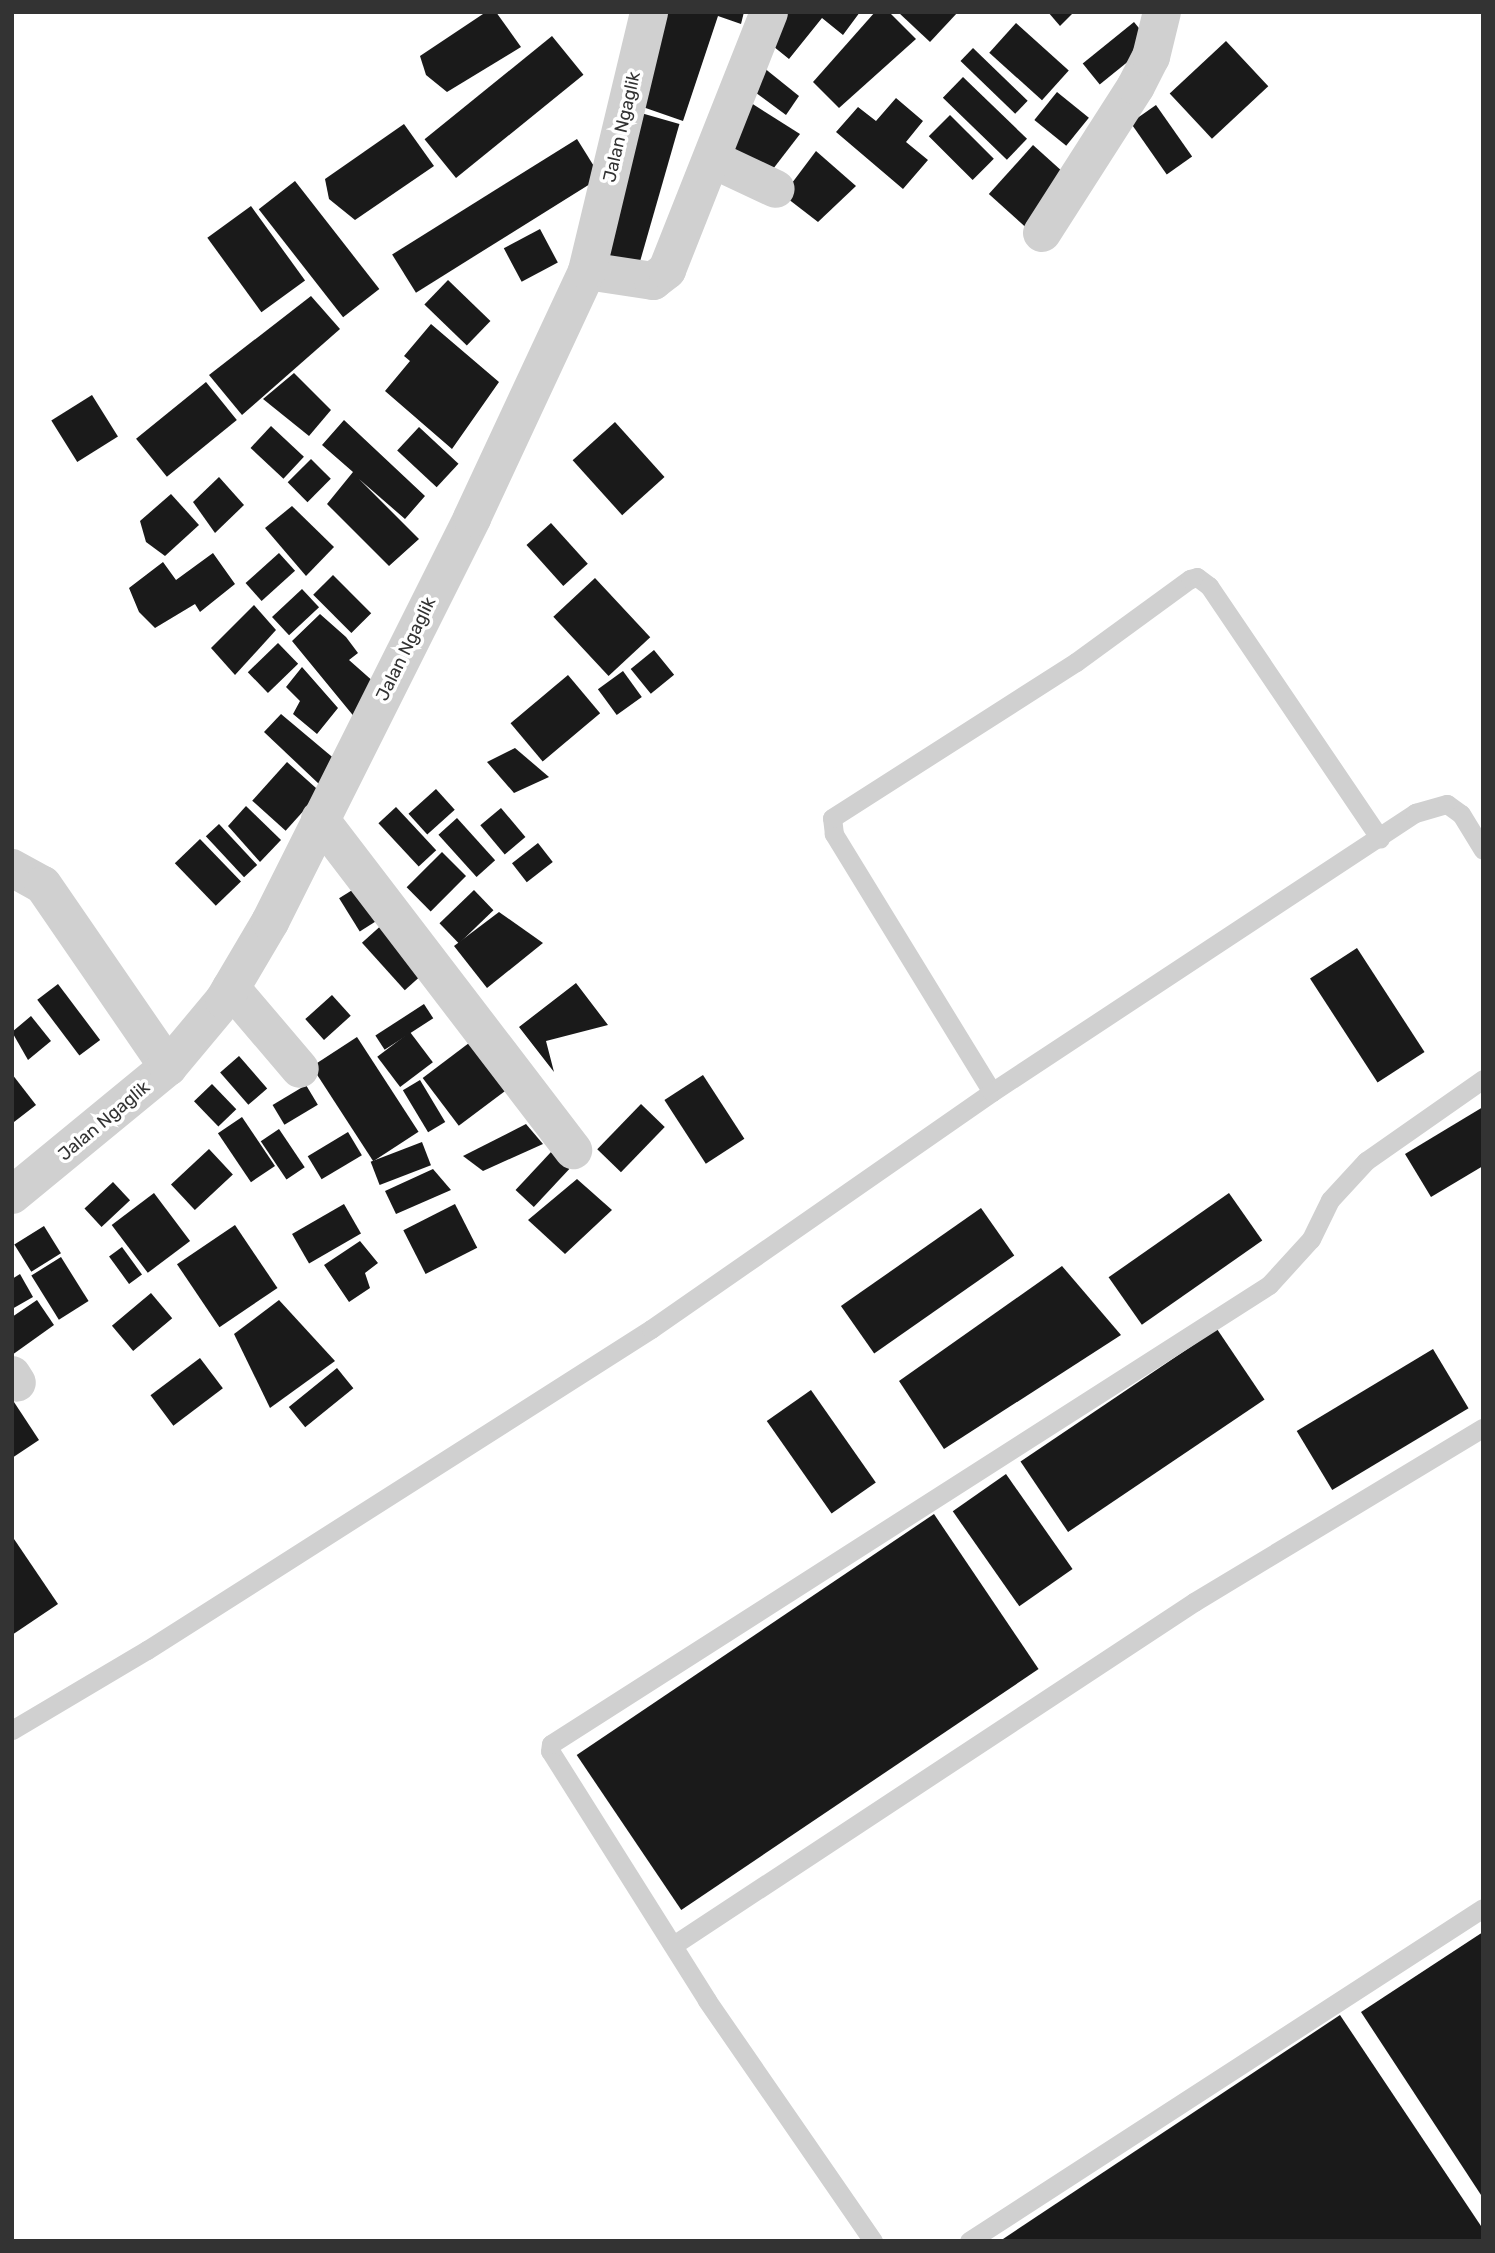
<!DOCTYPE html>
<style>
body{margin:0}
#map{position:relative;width:1495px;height:2253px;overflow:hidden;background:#fff;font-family:Rubik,sans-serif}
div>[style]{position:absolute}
.building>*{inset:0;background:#1a1a1a;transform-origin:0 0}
.lane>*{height:19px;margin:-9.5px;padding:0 9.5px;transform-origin:9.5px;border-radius:9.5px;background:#d0d0d0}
.street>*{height:38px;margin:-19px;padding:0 19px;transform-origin:19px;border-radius:19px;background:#d0d0d0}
span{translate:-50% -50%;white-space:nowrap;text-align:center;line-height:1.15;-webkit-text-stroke:7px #fff;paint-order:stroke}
.street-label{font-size:18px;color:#333}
.frame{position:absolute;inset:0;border:14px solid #333;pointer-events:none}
</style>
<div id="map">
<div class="building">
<div style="clip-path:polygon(486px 12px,496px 12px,521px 47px,447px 92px,426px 75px,420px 56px)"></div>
<div style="clip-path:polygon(668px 12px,744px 12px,741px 24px,718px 16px,683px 121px,637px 105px)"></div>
<div style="clip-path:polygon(780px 12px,860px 12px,843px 35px,822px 18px,789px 59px,763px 38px)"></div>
<div style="clip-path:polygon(875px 12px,889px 12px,916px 39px,839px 108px,813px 82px)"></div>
<div style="clip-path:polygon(898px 12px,958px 12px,930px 42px)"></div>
<div style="clip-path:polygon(1048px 12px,1074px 12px,1060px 26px)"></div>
<div style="left:1134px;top:22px;width:27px;height:66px;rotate:51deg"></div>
<div style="left:1016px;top:23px;width:71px;height:40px;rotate:42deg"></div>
<div style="left:552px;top:36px;width:50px;height:164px;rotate:51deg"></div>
<div style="left:1226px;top:41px;width:62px;height:77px;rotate:47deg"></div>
<div style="left:973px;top:48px;width:76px;height:18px;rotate:44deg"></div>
<div style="clip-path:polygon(758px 63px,799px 96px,786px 115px,748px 87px)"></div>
<div style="left:963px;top:77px;width:89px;height:29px;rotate:44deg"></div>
<div style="left:1057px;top:92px;width:41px;height:36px;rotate:39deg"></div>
<div style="clip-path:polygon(896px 98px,923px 121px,906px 142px,928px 160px,903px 189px,836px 132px,858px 107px,876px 121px)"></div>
<div style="clip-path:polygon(748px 101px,800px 134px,763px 182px,725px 148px)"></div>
<div style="left:1156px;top:105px;width:63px;height:31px;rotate:55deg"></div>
<div style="left:641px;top:113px;width:40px;height:153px;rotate:16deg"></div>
<div style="left:950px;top:115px;width:62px;height:30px;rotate:45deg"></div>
<div style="clip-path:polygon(404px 124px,434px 166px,355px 220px,329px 199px,325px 179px)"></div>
<div style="left:577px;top:139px;width:45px;height:218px;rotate:58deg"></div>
<div style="left:1033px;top:145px;width:50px;height:66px;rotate:42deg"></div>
<div style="clip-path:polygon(816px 151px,856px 186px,818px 222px,783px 195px)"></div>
<div style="left:295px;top:181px;width:137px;height:46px;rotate:52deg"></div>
<div style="left:251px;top:206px;width:92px;height:54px;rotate:54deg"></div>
<div style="left:540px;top:229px;width:38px;height:41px;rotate:62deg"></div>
<div style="left:448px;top:280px;width:59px;height:34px;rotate:44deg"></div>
<div style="clip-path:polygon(311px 296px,340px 329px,242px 415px,209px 375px)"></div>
<div style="clip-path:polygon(431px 324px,499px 382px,452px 449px,385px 391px,410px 361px,404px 356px)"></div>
<div style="clip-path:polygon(294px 373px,331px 410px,309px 436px,263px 399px)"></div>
<div style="left:206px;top:382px;width:49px;height:90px;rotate:51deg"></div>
<div style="left:92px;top:395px;width:49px;height:48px;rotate:58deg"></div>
<div style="clip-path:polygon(344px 420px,425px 496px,405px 519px,359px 479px,419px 539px,389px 566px,327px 504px,353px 472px,322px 445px)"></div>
<div style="left:615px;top:422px;width:74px;height:57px;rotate:48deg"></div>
<div style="left:271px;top:426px;width:45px;height:30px;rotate:43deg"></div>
<div style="left:419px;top:427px;width:54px;height:32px;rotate:43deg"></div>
<div style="left:311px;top:459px;width:28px;height:33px;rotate:45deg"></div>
<div style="clip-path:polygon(219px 477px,244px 505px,215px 533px,193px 502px)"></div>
<div style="clip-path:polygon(171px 494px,199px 525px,165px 556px,146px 542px,140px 521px)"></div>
<div style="clip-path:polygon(292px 506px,334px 547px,306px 576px,265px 528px)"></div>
<div style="left:551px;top:523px;width:55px;height:33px;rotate:48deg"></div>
<div style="clip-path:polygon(213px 553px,235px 584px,200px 612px,195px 604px,155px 628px,139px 612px,129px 588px,163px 562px,176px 580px)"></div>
<div style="left:279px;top:553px;width:24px;height:45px;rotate:48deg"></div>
<div style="left:333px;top:575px;width:54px;height:28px;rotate:45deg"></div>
<div style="left:595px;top:578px;width:81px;height:57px;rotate:47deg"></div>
<div style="left:302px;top:589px;width:25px;height:41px;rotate:47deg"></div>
<div style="clip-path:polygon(254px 605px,276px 630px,235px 675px,211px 648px)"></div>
<div style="clip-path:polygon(320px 614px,346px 637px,358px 653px,349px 660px,375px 683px,356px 719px,292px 641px)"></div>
<div style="left:278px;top:643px;width:29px;height:42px;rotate:46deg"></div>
<div style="left:654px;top:650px;width:32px;height:30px;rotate:51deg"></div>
<div style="clip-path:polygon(302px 667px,338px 708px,317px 734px,293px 714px,300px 701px,286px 687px)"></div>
<div style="left:623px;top:671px;width:32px;height:31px;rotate:54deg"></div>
<div style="left:568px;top:675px;width:50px;height:75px;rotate:50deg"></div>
<div style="clip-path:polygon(281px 714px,337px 761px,319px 784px,264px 732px)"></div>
<div style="clip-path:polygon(515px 748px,549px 777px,514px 793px,487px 762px)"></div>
<div style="left:287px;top:762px;width:45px;height:52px;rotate:42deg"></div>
<div style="left:436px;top:789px;width:28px;height:37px;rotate:48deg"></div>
<div style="clip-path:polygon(246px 806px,281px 840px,260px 862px,228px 826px)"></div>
<div style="left:396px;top:807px;width:59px;height:24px;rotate:47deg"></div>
<div style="left:501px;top:808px;width:38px;height:27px;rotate:50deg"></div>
<div style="left:457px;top:818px;width:57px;height:25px;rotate:48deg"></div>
<div style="left:219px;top:824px;width:56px;height:18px;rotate:47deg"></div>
<div style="left:200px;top:839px;width:59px;height:35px;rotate:46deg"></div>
<div style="left:538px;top:843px;width:24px;height:33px;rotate:52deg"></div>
<div style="left:442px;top:852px;width:34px;height:50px;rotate:45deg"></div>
<div style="left:362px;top:884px;width:39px;height:27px;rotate:58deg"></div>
<div style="left:474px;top:890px;width:28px;height:48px;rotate:46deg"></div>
<div style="clip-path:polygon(499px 912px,543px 943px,487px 988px,454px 946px)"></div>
<div style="left:385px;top:922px;width:64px;height:31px;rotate:48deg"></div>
<div style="left:1357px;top:948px;width:124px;height:56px;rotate:57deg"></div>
<div style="clip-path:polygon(576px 983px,608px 1025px,546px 1041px,554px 1072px,519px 1027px)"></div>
<div style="left:58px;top:984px;width:70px;height:26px;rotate:53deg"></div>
<div style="left:332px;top:995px;width:28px;height:36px;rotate:48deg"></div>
<div style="left:424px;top:1004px;width:17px;height:58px;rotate:57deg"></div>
<div style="clip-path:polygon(31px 1016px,51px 1041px,28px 1060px,12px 1032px)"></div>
<div style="left:410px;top:1032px;width:38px;height:41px;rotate:53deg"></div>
<div style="left:357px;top:1037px;width:113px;height:54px;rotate:57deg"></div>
<div style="left:469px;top:1043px;width:60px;height:58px;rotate:53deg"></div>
<div style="left:239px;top:1056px;width:43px;height:25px;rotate:49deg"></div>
<div style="clip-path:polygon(12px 1074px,36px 1105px,14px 1122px,12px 1120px)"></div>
<div style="left:703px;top:1075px;width:76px;height:46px;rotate:57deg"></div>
<div style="left:420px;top:1080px;width:49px;height:20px;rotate:59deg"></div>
<div style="left:212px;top:1084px;width:35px;height:25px;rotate:46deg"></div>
<div style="left:306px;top:1085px;width:23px;height:39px;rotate:59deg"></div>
<div style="left:641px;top:1104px;width:33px;height:63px;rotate:44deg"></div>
<div style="clip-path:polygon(1483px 1107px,1483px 1166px,1431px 1197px,1405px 1154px)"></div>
<div style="left:242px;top:1117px;width:59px;height:29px;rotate:56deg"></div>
<div style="clip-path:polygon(526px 1124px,543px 1144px,483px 1171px,463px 1156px)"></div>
<div style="left:279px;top:1129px;width:46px;height:22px;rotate:56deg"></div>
<div style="left:348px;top:1132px;width:27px;height:47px;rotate:59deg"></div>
<div style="left:422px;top:1142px;width:25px;height:55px;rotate:69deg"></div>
<div style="left:209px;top:1149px;width:35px;height:52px;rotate:47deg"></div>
<div style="left:551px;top:1152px;width:25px;height:52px;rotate:43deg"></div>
<div style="clip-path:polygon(433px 1169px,451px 1190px,396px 1214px,385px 1191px)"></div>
<div style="clip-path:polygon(577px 1179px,612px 1210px,565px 1254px,528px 1220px)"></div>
<div style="left:113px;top:1182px;width:25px;height:39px;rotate:47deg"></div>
<div style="left:154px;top:1193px;width:60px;height:53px;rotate:53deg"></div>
<div style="left:1229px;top:1193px;width:58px;height:147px;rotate:55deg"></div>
<div style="left:344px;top:1204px;width:34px;height:60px;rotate:60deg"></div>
<div style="left:455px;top:1204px;width:49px;height:58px;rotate:63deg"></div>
<div style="left:981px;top:1208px;width:58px;height:171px;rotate:55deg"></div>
<div style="left:235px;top:1225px;width:76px;height:70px;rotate:56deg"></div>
<div style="left:44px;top:1226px;width:32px;height:35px;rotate:58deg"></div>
<div style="clip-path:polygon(360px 1241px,378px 1263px,365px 1273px,370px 1288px,349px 1302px,324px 1265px)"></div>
<div style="left:122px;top:1247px;width:34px;height:16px;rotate:54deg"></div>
<div style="left:61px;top:1257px;width:52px;height:35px;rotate:58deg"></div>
<div style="clip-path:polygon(1062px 1266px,1121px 1335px,944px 1449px,899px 1381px)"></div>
<div style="clip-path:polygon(20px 1274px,33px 1297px,12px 1309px,12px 1279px)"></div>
<div style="left:151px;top:1293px;width:33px;height:51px;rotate:50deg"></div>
<div style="clip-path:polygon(37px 1300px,54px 1325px,12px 1355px,12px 1317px)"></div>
<div style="clip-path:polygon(279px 1300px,335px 1361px,270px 1408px,234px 1334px)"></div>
<div style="left:1217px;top:1329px;width:85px;height:237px;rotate:56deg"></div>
<div style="left:1433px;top:1349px;width:69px;height:159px;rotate:59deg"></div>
<div style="left:200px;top:1358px;width:38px;height:62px;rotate:53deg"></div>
<div style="left:337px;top:1368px;width:26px;height:62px;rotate:51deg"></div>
<div style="left:811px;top:1390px;width:113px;height:54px;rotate:55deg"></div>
<div style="clip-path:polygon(12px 1399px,39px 1440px,12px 1458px)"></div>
<div style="left:1006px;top:1474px;width:116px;height:65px;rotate:55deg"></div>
<div style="left:934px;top:1514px;width:187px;height:431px;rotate:56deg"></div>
<div style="clip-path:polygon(12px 1536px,58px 1604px,12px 1635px)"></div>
<div style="clip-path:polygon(1483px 1932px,1483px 2198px,1361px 2012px)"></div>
<div style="clip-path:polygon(1340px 2015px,1483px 2229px,1483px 2241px,1000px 2241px)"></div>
</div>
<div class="lane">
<div style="left:992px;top:1092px;width:303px;rotate:-121.5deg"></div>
<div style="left:834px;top:834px;width:16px;rotate:-97deg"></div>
<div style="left:832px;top:818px;width:290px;rotate:-32.6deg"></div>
<div style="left:1076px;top:662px;width:141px;rotate:-36.1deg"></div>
<div style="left:1190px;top:579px;width:7px;rotate:-16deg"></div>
<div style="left:1197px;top:577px;width:15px;rotate:37deg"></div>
<div style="left:1209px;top:586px;width:305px;rotate:55.9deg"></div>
<div style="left:12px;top:1730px;width:157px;rotate:-30.7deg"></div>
<div style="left:147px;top:1650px;width:598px;rotate:-32.49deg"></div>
<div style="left:651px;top:1329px;width:415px;rotate:-34.8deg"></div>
<div style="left:992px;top:1092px;width:507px;rotate:-33.41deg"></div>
<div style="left:1415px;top:813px;width:33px;rotate:-16deg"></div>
<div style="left:1447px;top:804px;width:17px;rotate:36deg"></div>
<div style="left:1461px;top:814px;width:42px;rotate:58.6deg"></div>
<div style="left:675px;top:1944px;width:622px;rotate:-33.38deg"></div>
<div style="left:1194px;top:1602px;width:337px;rotate:-31.1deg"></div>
<div style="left:873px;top:2241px;width:293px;rotate:-124.6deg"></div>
<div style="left:707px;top:2000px;width:294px;rotate:-122.2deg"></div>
<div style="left:550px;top:1751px;width:7px;rotate:-82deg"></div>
<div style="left:551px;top:1744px;width:852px;rotate:-32.59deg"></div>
<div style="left:1269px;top:1285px;width:62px;rotate:-47.6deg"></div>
<div style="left:1311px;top:1239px;width:43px;rotate:-64deg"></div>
<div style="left:1330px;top:1200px;width:53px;rotate:-47.3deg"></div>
<div style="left:1366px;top:1161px;width:143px;rotate:-35deg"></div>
<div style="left:969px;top:2241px;width:612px;rotate:-32.94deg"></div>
</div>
<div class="street">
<div style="left:714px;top:160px;width:68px;rotate:25.1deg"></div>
<div style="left:1042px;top:233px;width:174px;rotate:-57.4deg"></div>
<div style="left:1136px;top:86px;width:33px;rotate:-63deg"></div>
<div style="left:1151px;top:57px;width:46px;rotate:-76.3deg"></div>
<div style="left:587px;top:271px;width:67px;rotate:8.6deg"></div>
<div style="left:653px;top:281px;width:18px;rotate:-38deg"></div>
<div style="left:667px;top:270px;width:277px;rotate:-68.4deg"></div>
<div style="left:320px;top:819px;width:417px;rotate:52.6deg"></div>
<div style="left:12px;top:868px;width:35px;rotate:29deg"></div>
<div style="left:43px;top:885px;width:221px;rotate:55.5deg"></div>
<div style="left:231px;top:988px;width:106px;rotate:49.6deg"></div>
<div style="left:12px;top:1195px;width:202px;rotate:-39.4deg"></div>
<div style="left:168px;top:1067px;width:87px;rotate:-50.1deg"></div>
<div style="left:224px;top:1000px;width:91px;rotate:-59.5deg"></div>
<div style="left:270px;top:922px;width:452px;rotate:-63.4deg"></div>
<div style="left:472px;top:518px;width:272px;rotate:-65deg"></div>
<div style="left:587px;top:271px;width:266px;rotate:-76.5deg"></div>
<div style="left:12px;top:1375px;width:9px;rotate:58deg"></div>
</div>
<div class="street-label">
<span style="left:622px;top:127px;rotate:-77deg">Jalan Ngaglik</span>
<span style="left:406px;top:649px;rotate:-64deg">Jalan Ngaglik</span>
<span style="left:104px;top:1121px;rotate:-40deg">Jalan Ngaglik</span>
</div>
<div class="frame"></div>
</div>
